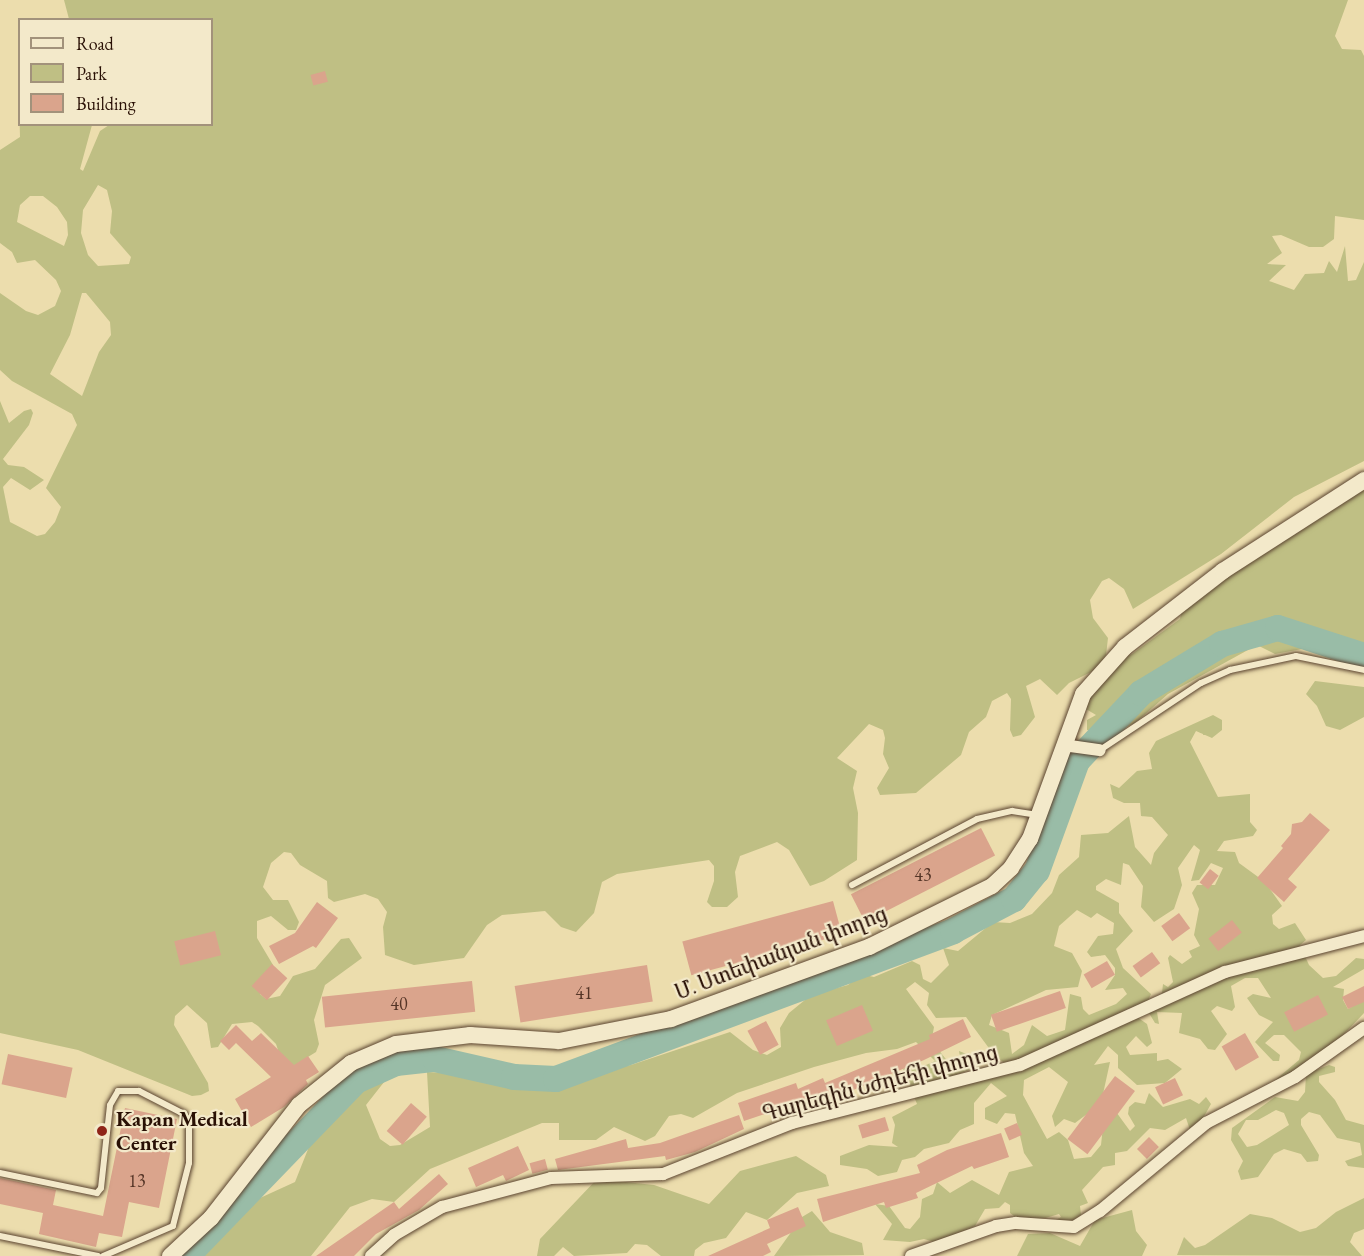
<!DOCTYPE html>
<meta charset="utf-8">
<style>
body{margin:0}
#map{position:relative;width:1364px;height:1256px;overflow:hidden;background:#ecddad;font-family:"EB Garamond","Noto Serif Armenian",serif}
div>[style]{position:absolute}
.green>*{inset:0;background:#bfbf84}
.river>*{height:26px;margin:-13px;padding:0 13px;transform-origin:13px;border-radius:13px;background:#99bca7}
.building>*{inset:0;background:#daa48c;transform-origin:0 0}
.roads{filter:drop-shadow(0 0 2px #5a432f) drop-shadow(0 0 2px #5a432f)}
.lane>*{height:6px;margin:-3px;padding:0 3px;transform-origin:3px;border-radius:3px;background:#f3e9ca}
.street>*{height:12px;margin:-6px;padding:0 6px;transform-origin:6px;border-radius:6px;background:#f3e9ca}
.secondary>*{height:16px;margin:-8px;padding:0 8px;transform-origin:8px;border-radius:8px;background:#f3e9ca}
.dots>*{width:16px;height:16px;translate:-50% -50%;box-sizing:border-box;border:3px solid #f3e9ca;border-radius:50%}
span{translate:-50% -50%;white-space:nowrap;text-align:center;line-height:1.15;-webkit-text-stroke:4.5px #f3e9ca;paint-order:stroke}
.number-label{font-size:18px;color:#553527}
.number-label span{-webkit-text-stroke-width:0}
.street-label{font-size:21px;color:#291005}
.poi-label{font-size:21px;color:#291005;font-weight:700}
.left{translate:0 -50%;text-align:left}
.legend{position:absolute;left:18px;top:18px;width:195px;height:108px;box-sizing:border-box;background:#f3e9ca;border:2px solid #a2927b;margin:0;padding:8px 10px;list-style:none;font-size:18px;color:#291005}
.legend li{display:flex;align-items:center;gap:12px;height:30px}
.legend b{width:30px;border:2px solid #a2927b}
</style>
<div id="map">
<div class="green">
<div style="clip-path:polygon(evenodd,64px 0,1348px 0,1335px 36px,1342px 49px,1361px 50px,1364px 56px,1364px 220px,1335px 216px,1334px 239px,1323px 247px,1309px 247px,1281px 235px,1272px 236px,1282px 253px,1267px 264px,1286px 265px,1269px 281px,1294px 290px,1305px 274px,1324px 273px,1329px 261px,1337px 272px,1345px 246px,1348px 281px,1356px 280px,1364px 262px,1364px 461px,1294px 497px,1221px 554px,1133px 609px,1124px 589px,1109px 578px,1102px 581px,1090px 600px,1093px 618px,1108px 638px,1106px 655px,1097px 669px,1069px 683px,1057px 695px,1040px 679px,1026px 686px,1035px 717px,1021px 735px,1013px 737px,1010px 730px,1011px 699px,1007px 693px,992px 701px,986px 717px,969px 732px,961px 755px,916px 793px,880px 795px,877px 788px,889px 768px,883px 754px,885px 738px,883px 730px,869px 724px,837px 758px,857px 771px,853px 788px,858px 813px,857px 860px,824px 881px,810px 886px,789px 850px,777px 842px,740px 856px,735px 872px,738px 897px,727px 907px,712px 907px,707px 902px,714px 881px,714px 866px,709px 860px,617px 874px,602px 882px,594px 913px,576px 932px,561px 927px,545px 911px,502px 915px,487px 925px,464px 958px,414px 965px,385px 955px,383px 927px,387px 912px,378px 899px,365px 894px,334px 902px,328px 898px,327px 881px,300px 865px,291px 853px,284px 852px,271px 863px,263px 887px,273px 900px,288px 900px,299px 922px,296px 930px,288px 930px,271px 916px,257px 921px,257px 938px,273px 965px,261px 985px,260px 994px,266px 999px,280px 996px,293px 976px,315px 969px,341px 939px,349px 938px,362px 958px,325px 985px,314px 1020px,319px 1044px,316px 1052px,303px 1060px,287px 1077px,276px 1044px,258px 1026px,252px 1022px,232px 1024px,218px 1047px,211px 1048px,207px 1023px,187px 1005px,175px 1016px,174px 1025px,208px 1083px,209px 1091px,201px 1095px,192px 1096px,78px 1050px,0 1033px,0 401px,9px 423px,24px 411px,31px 409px,33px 413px,29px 425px,3px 459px,8px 465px,24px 467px,44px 480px,30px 490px,11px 478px,3px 487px,10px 522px,37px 536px,45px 534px,55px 522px,61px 507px,46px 488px,77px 425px,72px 414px,12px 381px,0 370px,0 293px,26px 311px,38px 315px,55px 306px,61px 291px,56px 280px,35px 260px,17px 263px,12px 252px,0 243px,0 150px,20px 137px,19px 98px,20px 124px,92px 125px,80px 169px,83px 171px,100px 131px,109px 125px,212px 124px,212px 20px,69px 19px,64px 0,98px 185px,107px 190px,112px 211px,110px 233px,131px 257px,129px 264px,98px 266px,88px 255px,81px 233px,83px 210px,98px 185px,64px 0,30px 196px,43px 196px,57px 207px,67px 222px,68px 235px,64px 246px,17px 222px,20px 205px,30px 196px,64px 0,82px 293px,86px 293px,110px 322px,111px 335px,99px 352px,82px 396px,50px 374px,70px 335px,82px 293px)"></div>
<div style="clip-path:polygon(1364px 482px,1364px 661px,1313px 647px,1275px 654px,1257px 645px,1168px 694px,1135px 723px,1106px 736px,1087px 730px,1087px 720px,1096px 715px,1086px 709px,1087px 697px,1113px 662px,1132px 654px,1180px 619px,1185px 594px,1277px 544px,1276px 527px,1326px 505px)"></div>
<div style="clip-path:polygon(1315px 681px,1364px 687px,1364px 717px,1340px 730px,1326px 726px,1317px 706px,1306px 694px)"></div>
<div style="clip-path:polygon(evenodd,1213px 715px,1222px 720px,1222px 730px,1212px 738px,1196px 731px,1190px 742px,1218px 797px,1250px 794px,1250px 822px,1257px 830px,1253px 836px,1224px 841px,1217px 851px,1235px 852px,1239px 863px,1265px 882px,1282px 906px,1272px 915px,1273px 924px,1279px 929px,1295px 923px,1306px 940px,1300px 945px,1309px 965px,1323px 978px,1336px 976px,1356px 958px,1364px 959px,1364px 969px,1333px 987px,1344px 989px,1343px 1000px,1348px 1009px,1364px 1000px,1364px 1013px,1331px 1048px,1296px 1072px,1274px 1081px,1299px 1060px,1301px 1052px,1284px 1035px,1274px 1035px,1265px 1043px,1280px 1055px,1279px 1061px,1273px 1061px,1255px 1042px,1273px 1022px,1259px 1015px,1247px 998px,1253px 994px,1271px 998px,1258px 978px,1245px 978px,1231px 986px,1235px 1007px,1232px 1011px,1217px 1006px,1211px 1011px,1227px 1034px,1215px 1050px,1208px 1049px,1200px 1039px,1179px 1033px,1182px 1013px,1157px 1012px,1159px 1024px,1155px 1023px,1149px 1013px,1162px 993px,1163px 984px,1168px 987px,1173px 982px,1168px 958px,1170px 955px,1182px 964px,1192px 957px,1189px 951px,1200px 946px,1194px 935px,1199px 909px,1192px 893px,1197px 885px,1215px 885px,1223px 868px,1211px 863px,1199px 880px,1191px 881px,1200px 850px,1194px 845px,1178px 868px,1182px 885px,1174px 909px,1154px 922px,1141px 907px,1143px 886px,1129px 865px,1123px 863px,1121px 885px,1106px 879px,1096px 886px,1096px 890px,1119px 903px,1119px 913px,1133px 931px,1116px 949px,1123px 968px,1151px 994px,1148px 1001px,1127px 1010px,1147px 1024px,1152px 1043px,1147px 1047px,1136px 1036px,1126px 1047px,1130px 1055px,1157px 1053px,1157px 1061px,1168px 1059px,1182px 1069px,1165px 1083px,1137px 1085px,1118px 1068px,1118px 1055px,1108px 1046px,1094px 1065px,1110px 1062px,1103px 1094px,1130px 1131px,1135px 1126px,1128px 1114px,1129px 1107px,1135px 1102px,1145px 1104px,1149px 1093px,1163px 1107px,1190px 1099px,1199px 1104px,1206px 1097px,1211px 1104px,1198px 1127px,1190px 1130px,1186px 1118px,1165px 1130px,1150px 1128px,1127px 1151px,1115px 1153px,1115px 1165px,1103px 1167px,1082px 1190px,1088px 1203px,1080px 1206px,1081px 1215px,1068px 1224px,1054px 1221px,1061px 1217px,1059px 1214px,1025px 1224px,1010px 1213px,1010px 1205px,1005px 1202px,999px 1208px,985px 1209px,975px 1226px,938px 1243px,924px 1239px,910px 1242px,883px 1240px,892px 1224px,875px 1204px,889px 1206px,905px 1228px,910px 1229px,920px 1217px,922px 1199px,933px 1194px,937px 1182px,950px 1193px,972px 1180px,999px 1195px,1009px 1172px,1033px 1166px,1024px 1153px,1015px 1114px,1005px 1113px,997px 1124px,985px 1119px,985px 1108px,1007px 1096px,991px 1083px,974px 1103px,974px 1124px,960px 1130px,949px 1143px,924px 1149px,915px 1157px,902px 1160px,897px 1172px,878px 1176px,867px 1169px,840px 1165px,840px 1156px,869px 1145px,898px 1147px,892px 1143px,895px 1125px,892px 1117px,917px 1104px,903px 1069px,910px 1065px,917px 1069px,935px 1061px,916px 1042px,897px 1049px,866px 1053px,814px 1067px,737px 1093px,693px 1118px,681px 1114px,669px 1116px,655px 1136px,645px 1141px,614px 1127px,596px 1140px,559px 1140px,559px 1123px,542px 1123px,430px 1169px,394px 1202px,372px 1199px,350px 1207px,311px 1256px,199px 1256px,251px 1202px,295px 1182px,320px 1119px,366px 1068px,388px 1077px,366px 1105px,380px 1139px,390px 1146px,400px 1145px,430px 1127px,427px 1072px,556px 1079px,631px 1065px,730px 1032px,753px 1050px,767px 1055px,781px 1047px,780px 1028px,789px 1013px,811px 995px,848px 985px,861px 974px,874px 977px,912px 961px,920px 965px,923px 979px,931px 983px,949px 965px,943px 948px,958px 951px,993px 922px,1010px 923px,1032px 914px,1052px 893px,1059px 875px,1079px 857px,1081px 835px,1108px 833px,1129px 816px,1135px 847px,1151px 865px,1154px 853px,1168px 835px,1152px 817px,1141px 816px,1140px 803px,1124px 803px,1113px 798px,1110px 784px,1119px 788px,1137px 771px,1152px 769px,1149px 753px,1156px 741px,1213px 715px,1077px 910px,1091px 918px,1097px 913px,1114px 923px,1113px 934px,1098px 936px,1087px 952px,1091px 957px,1105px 955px,1115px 968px,1115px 975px,1105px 990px,1123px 988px,1127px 994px,1116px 1004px,1089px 1015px,1083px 1009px,1081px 997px,1070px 994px,1065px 1030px,1047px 1036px,1032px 1025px,1024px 1045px,1012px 1054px,1009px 1033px,989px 1025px,992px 1015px,1046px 990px,1078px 987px,1082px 971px,1072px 953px,1054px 946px,1059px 926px,1077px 910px,1213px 715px,915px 982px,929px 993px,927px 1005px,936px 1018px,966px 1017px,994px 1055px,1007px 1065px,939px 1082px,969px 1070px,969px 1055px,959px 1051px,961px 1062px,952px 1067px,938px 1049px,932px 1038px,934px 1027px,906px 989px,915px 982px,1213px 715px,1049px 1067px,1068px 1082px,1052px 1116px,1055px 1127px,1064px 1119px,1075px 1123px,1095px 1108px,1104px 1117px,1101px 1145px,1091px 1157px,1074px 1159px,1068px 1140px,1059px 1132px,1047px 1139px,1023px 1095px,1024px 1080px,1049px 1067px)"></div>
<div style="clip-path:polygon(evenodd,1329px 1065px,1335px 1067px,1335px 1072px,1319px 1076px,1319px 1082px,1335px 1100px,1346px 1120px,1364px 1125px,1364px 1168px,1348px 1166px,1345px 1161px,1362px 1155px,1360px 1143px,1337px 1138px,1320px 1115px,1309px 1112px,1301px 1119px,1301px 1125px,1319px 1155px,1318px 1161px,1307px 1162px,1301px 1154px,1284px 1149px,1274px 1154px,1258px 1177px,1241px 1180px,1238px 1171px,1243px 1161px,1231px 1140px,1232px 1128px,1275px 1097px,1298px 1101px,1305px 1092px,1306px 1074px,1329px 1065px,1276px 1110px,1284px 1113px,1289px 1125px,1257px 1145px,1247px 1147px,1238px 1134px,1246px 1120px,1258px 1120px,1276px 1110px)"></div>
<div style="clip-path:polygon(796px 1156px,826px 1175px,829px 1186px,797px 1193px,767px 1220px,746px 1212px,726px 1238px,704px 1243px,695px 1250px,694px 1256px,661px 1256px,647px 1245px,635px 1244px,627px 1253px,574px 1256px,563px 1247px,554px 1256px,537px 1256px,540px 1239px,597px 1179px,654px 1185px,709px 1204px,740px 1171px)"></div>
<div style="clip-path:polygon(1364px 1198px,1364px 1229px,1354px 1233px,1350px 1242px,1362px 1256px,1177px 1255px,1184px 1237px,1195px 1248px,1205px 1245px,1250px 1214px,1272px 1218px,1300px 1232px,1316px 1228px,1336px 1212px)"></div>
<div style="clip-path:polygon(1132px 1210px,1136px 1231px,1147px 1245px,1142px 1256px,1017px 1256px,1028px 1234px,1050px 1233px,1080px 1246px,1095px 1220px)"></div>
<div style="clip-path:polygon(812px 1211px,830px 1232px,862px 1243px,864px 1255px,774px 1256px,802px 1217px)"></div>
</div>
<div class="river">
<div style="left:187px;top:1256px;width:243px;rotate:-46deg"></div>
<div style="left:356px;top:1081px;width:44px;rotate:-24.2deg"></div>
<div style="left:396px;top:1063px;width:39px;rotate:-6deg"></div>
<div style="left:435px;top:1059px;width:81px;rotate:12.8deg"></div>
<div style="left:514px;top:1077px;width:42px;rotate:2.7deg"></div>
<div style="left:556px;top:1079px;width:424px;rotate:-20.4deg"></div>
<div style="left:953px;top:931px;width:69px;rotate:-27.7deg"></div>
<div style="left:1014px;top:899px;width:36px;rotate:-51deg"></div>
<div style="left:1037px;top:871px;width:117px;rotate:-70deg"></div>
<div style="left:1077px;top:761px;width:93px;rotate:-46.7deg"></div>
<div style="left:1141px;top:693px;width:95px;rotate:-31.2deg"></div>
<div style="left:1222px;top:644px;width:58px;rotate:-15.9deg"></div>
<div style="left:1278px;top:628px;width:90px;rotate:18deg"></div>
</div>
<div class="building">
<div style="left:325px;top:71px;width:11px;height:15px;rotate:75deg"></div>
<div style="clip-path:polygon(1310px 813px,1330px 830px,1288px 879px,1297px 887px,1284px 902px,1257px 878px,1283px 848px,1281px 846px,1291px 834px,1292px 824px,1302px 822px)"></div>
<div style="left:981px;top:828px;width:31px;height:146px;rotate:63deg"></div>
<div style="left:1210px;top:869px;width:11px;height:17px;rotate:38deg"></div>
<div style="left:833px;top:901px;width:35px;height:156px;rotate:75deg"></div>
<div style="clip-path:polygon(317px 902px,338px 918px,316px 948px,313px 946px,279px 964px,269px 946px,295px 933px)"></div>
<div style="left:1179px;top:913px;width:19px;height:22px;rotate:54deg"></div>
<div style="left:1232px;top:920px;width:16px;height:30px;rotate:52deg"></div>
<div style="left:215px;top:931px;width:25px;height:42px;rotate:76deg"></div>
<div style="left:1152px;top:952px;width:14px;height:24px;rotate:54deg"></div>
<div style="left:1107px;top:961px;width:16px;height:27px;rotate:60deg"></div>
<div style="left:272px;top:964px;width:21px;height:30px;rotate:43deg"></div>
<div style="left:647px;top:965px;width:37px;height:134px;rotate:81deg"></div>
<div style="left:472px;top:981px;width:31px;height:151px;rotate:84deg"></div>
<div style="clip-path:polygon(1364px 986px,1364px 1002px,1348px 1009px,1342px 997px)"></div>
<div style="left:1060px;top:991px;width:18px;height:73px;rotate:71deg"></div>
<div style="left:1318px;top:995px;width:22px;height:38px;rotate:63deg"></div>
<div style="left:862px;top:1005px;width:28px;height:39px;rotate:67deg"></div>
<div style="clip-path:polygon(963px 1019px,971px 1037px,924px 1060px,832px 1099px,831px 1096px,811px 1104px,809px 1099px,744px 1121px,738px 1103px,796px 1083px,798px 1089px,823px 1078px,825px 1083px,930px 1039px,929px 1035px)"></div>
<div style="left:766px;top:1021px;width:27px;height:21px;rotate:62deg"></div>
<div style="clip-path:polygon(236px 1025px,252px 1041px,261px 1033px,294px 1065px,308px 1056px,319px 1072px,306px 1080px,308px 1084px,284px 1107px,251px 1127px,235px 1099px,271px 1077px,236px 1043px,229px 1050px,220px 1041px)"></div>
<div style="left:1245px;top:1033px;width:28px;height:27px;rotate:60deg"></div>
<div style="left:8px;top:1054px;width:66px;height:31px;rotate:12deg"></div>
<div style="left:1115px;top:1076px;width:25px;height:79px;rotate:37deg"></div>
<div style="left:1175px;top:1078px;width:19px;height:22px;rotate:65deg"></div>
<div style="left:411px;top:1103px;width:21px;height:37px;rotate:41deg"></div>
<div style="clip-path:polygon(125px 1108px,177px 1119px,159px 1208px,129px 1202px,122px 1237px,99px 1233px,96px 1247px,39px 1234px,43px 1213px,0 1204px,0 1178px,56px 1190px,53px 1205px,103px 1216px)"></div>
<div style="clip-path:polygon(739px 1115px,744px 1129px,695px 1152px,666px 1160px,665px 1156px,558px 1170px,555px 1159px,626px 1139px,628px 1148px,660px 1143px)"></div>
<div style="left:885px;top:1117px;width:14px;height:28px;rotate:73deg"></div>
<div style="left:1017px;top:1123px;width:13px;height:14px;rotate:67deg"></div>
<div style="clip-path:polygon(1001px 1133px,1009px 1157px,974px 1169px,972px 1166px,916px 1193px,918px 1198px,886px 1208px,884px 1202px,823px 1222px,817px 1199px,920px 1173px,917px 1165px,947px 1150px)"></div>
<div style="left:1149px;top:1137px;width:14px;height:17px;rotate:45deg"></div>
<div style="clip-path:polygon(518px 1146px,529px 1170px,506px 1181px,503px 1175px,476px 1187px,468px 1168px)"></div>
<div style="left:545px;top:1159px;width:11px;height:16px;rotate:75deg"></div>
<div style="clip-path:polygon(439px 1174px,448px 1184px,419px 1210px,376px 1234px,354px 1256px,316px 1256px,394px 1202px,399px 1209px)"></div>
<div style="clip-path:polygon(798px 1207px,806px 1226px,767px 1244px,771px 1252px,763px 1256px,708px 1256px,770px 1228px,767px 1220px)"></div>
</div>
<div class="roads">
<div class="lane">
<div style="left:1100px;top:750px;width:121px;rotate:-33.6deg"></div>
<div style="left:1201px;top:683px;width:32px;rotate:-24deg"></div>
<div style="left:1230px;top:670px;width:67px;rotate:-12deg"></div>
<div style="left:1296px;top:656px;width:69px;rotate:11.6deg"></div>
<div style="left:852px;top:885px;width:141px;rotate:-27.8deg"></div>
<div style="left:977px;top:819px;width:36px;rotate:-13deg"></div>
<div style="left:1012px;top:811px;width:26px;rotate:9deg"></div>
<div style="left:0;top:1173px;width:99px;rotate:11.7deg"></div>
<div style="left:97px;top:1193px;width:6px;rotate:-51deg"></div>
<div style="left:101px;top:1188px;width:83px;rotate:-83.8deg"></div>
<div style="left:110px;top:1105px;width:16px;rotate:-60deg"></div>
<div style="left:118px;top:1091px;width:21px"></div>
<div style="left:139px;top:1091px;width:51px;rotate:27.1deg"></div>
<div style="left:184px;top:1114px;width:10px;rotate:61deg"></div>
<div style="left:189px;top:1123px;width:40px;rotate:90deg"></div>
<div style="left:189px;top:1163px;width:65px;rotate:104.3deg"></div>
<div style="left:173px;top:1226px;width:76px;rotate:156.8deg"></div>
<div style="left:0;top:1236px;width:100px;rotate:11.5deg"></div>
</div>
<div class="street">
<div style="left:1063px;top:745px;width:37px;rotate:8deg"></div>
<div style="left:371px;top:1256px;width:31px;rotate:-42deg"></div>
<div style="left:394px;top:1235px;width:56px;rotate:-30.3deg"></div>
<div style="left:442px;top:1207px;width:113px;rotate:-14.9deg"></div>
<div style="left:551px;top:1178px;width:112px;rotate:-2deg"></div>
<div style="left:663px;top:1174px;width:139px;rotate:-21.6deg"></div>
<div style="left:792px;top:1123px;width:235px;rotate:-14.3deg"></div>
<div style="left:1020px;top:1065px;width:225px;rotate:-24.4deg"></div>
<div style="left:1225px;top:972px;width:144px;rotate:-14.5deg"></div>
<div style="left:911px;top:1256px;width:90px;rotate:-19.4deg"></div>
<div style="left:996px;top:1226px;width:20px;rotate:-9deg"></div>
<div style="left:1016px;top:1223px;width:58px;rotate:3.9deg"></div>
<div style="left:1074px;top:1227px;width:31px;rotate:-32deg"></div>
<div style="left:1100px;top:1211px;width:138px;rotate:-39.7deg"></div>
<div style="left:1206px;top:1123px;width:100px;rotate:-27.3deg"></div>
<div style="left:1295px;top:1077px;width:85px;rotate:-35.4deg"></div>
</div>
<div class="secondary">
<div style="left:170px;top:1256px;width:56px;rotate:-42.8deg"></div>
<div style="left:211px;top:1218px;width:143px;rotate:-52.1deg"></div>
<div style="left:299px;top:1105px;width:67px;rotate:-38.9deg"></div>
<div style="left:351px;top:1063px;width:49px;rotate:-22.9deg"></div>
<div style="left:396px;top:1044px;width:75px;rotate:-6.9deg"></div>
<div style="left:470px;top:1035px;width:89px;rotate:3.9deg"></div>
<div style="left:559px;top:1041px;width:114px;rotate:-11.1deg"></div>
<div style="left:671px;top:1019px;width:211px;rotate:-20deg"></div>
<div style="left:869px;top:947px;width:137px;rotate:-26.4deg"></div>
<div style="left:992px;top:886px;width:26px;rotate:-43deg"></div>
<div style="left:1011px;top:868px;width:35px;rotate:-57deg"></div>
<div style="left:1030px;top:839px;width:154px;rotate:-69.9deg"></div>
<div style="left:1083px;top:694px;width:63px;rotate:-48.2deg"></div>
<div style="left:1125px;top:647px;width:124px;rotate:-37.8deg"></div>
<div style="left:1223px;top:571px;width:168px;rotate:-32.8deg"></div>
</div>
</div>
<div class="dots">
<div style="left:102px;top:1131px;background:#8f2418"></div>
</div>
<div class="number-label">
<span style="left:923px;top:875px">43</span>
<span style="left:584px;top:993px">41</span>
<span style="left:399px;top:1004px">40</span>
<span style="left:137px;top:1181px">13</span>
</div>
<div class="street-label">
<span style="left:781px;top:953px;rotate:-21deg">Մ․ Ստեփանյան փողոց</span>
<span style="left:880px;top:1083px;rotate:-15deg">Գարեգին Նժդեհի փողոց</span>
</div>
<div class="poi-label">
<span class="left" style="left:116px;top:1131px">Kapan Medical<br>Center</span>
</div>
<ul class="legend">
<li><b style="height:8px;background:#f3e9ca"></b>Road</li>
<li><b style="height:16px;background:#bfbf84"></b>Park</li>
<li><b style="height:16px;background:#daa48c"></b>Building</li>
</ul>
</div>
